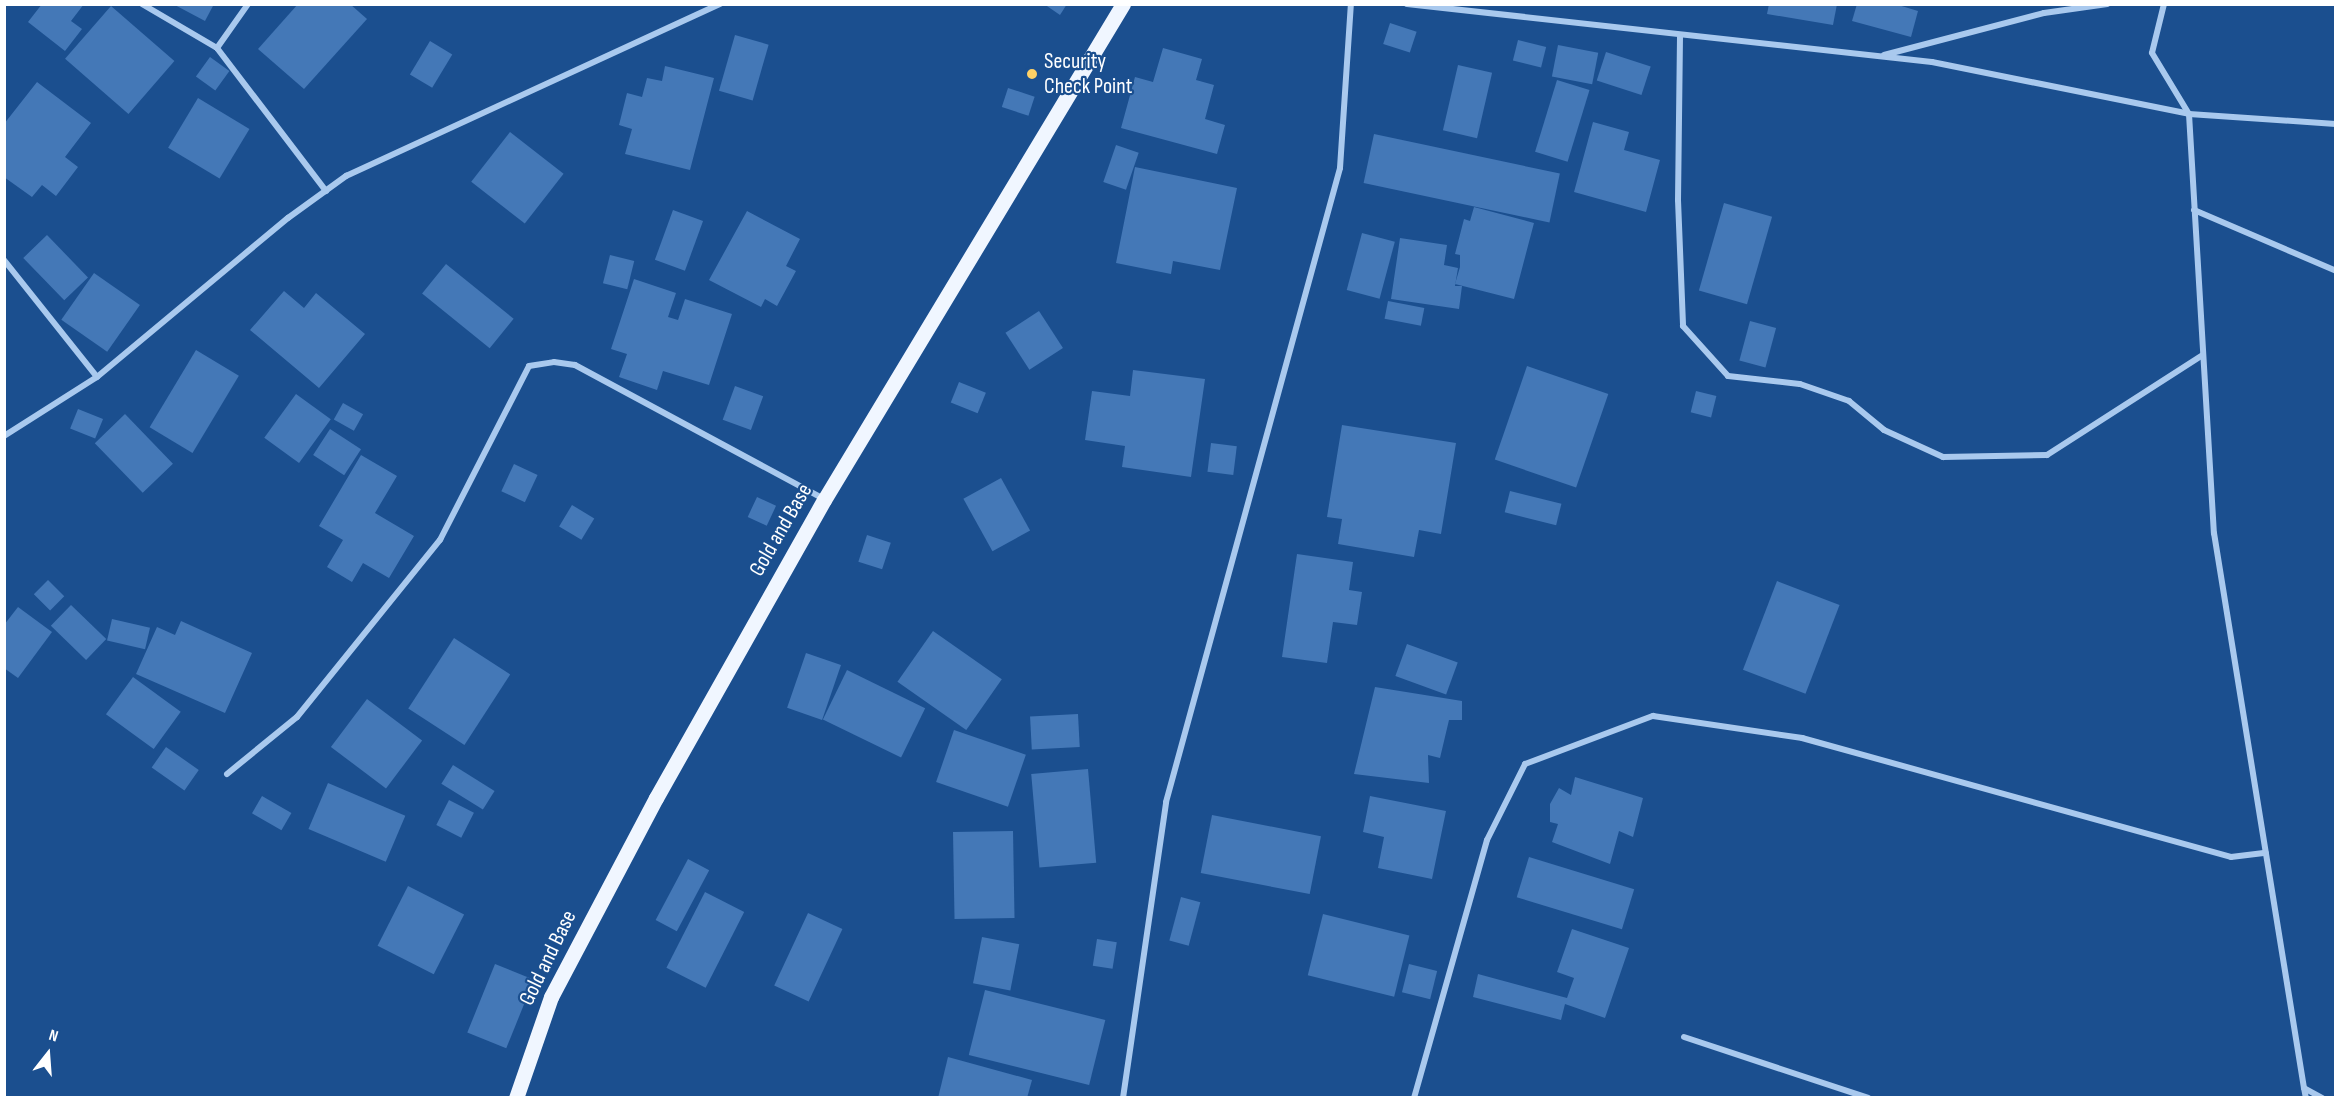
<!DOCTYPE html>
<style>
body{margin:0}
#map{position:relative;width:2340px;height:1102px;overflow:hidden;background:#1b4f8f;font-family:"Sofia Sans Condensed",sans-serif}
div>[style]{position:absolute}
.building>*{inset:0;background:#4478b7;transform-origin:0 0}
.minor>*{height:6px;margin:-3px;padding:0 3px;transform-origin:3px;border-radius:3px;background:#a9c9ee}
.primary>*{height:15px;margin:-7.5px;padding:0 7.5px;transform-origin:7.5px;border-radius:7.5px;background:#f0f6ff}
.dots>*{width:16px;height:16px;translate:-50% -50%;box-sizing:border-box;border:3px solid #1b4f8f;border-radius:50%}
span{translate:-50% -50%;white-space:nowrap;text-align:center;line-height:1.15;-webkit-text-stroke:4.5px #1b4f8f;paint-order:stroke}
.poi-label{font-size:22px;color:#fff}
.left{translate:0 -50%;text-align:left}
.street-label{font-size:22px;color:#fff}
.frame{position:absolute;inset:0;border:6px solid #fff;pointer-events:none}
.north{position:absolute;left:18px;top:1024px;width:60px;height:60px;-webkit-text-stroke:4px #1b4f8f;paint-order:stroke;rotate:17deg;font-size:16px;font-weight:700;line-height:24px;text-align:center;color:#fff}
.north::after{content:'';display:block;margin:auto;width:21px;height:27px;background:#fff;clip-path:polygon(50% 0,100% 100%,50% 72%,0 100%)}
</style>
<div id="map">
<div class="building">
<div style="clip-path:polygon(42px 4px,84px 4px,71px 21px,82px 29px,65px 51px,28px 22px)"></div>
<div style="clip-path:polygon(173px 4px,214px 4px,205px 21px)"></div>
<div style="clip-path:polygon(298px 4px,350px 4px,367px 19px,304px 89px,258px 49px)"></div>
<div style="clip-path:polygon(1044px 4px,1067px 4px,1060px 15px)"></div>
<div style="clip-path:polygon(1769px 4px,1837px 4px,1833px 25px,1767px 14px)"></div>
<div style="clip-path:polygon(1857px 4px,1895px 4px,1918px 11px,1911px 37px,1852px 21px)"></div>
<div style="left:111px;top:6px;width:84px;height:70px;rotate:41deg"></div>
<div style="left:1390px;top:23px;width:28px;height:22px;rotate:18deg"></div>
<div style="left:735px;top:35px;width:35px;height:58px;rotate:16deg"></div>
<div style="left:1518px;top:40px;width:29px;height:21px;rotate:14deg"></div>
<div style="left:430px;top:41px;width:26px;height:39px;rotate:31deg"></div>
<div style="left:1558px;top:45px;width:41px;height:32px;rotate:11deg"></div>
<div style="clip-path:polygon(1163px 48px,1202px 59px,1196px 80px,1214px 85px,1205px 119px,1225px 125px,1217px 154px,1121px 128px,1135px 77px,1153px 82px)"></div>
<div style="left:1606px;top:52px;width:47px;height:30px;rotate:18deg"></div>
<div style="left:210px;top:57px;width:24px;height:24px;rotate:36deg"></div>
<div style="left:1458px;top:65px;width:35px;height:67px;rotate:13deg"></div>
<div style="clip-path:polygon(665px 66px,714px 78px,690px 170px,625px 154px,632px 129px,619px 125px,627px 93px,642px 97px,647px 78px,662px 81px)"></div>
<div style="left:1557px;top:80px;width:34px;height:75px;rotate:17deg"></div>
<div style="clip-path:polygon(37px 82px,91px 123px,65px 157px,78px 167px,56px 196px,42px 185px,32px 197px,4px 177px,4px 124px)"></div>
<div style="left:1008px;top:88px;width:28px;height:20px;rotate:18deg"></div>
<div style="left:198px;top:98px;width:60px;height:58px;rotate:31deg"></div>
<div style="clip-path:polygon(1593px 122px,1629px 132px,1624px 150px,1660px 160px,1646px 212px,1574px 192px)"></div>
<div style="left:510px;top:132px;width:68px;height:63px;rotate:38deg"></div>
<div style="left:1374px;top:134px;width:190px;height:50px;rotate:12deg"></div>
<div style="left:1116px;top:145px;width:24px;height:39px;rotate:19deg"></div>
<div style="clip-path:polygon(1135px 167px,1237px 188px,1220px 270px,1173px 261px,1171px 274px,1116px 263px)"></div>
<div style="left:1724px;top:203px;width:50px;height:91px;rotate:16deg"></div>
<div style="clip-path:polygon(1474px 207px,1534px 223px,1514px 299px,1455px 284px,1460px 267px,1460px 255px,1455px 254px,1464px 219px,1470px 221px)"></div>
<div style="left:673px;top:210px;width:32px;height:53px;rotate:20deg"></div>
<div style="clip-path:polygon(747px 211px,800px 239px,786px 266px,796px 271px,777px 306px,765px 299px,761px 307px,709px 280px)"></div>
<div style="left:1362px;top:233px;width:34px;height:59px;rotate:15deg"></div>
<div style="left:47px;top:235px;width:59px;height:33px;rotate:46deg"></div>
<div style="clip-path:polygon(1400px 238px,1447px 245px,1444px 265px,1458px 268px,1455px 286px,1462px 286px,1459px 309px,1391px 299px)"></div>
<div style="left:610px;top:255px;width:25px;height:29px;rotate:14deg"></div>
<div style="left:446px;top:264px;width:87px;height:38px;rotate:39deg"></div>
<div style="left:94px;top:273px;width:56px;height:57px;rotate:35deg"></div>
<div style="clip-path:polygon(634px 279px,676px 293px,668px 317px,678px 320px,685px 299px,732px 314px,709px 385px,663px 371px,657px 390px,619px 377px,627px 354px,611px 349px)"></div>
<div style="clip-path:polygon(284px 291px,304px 308px,316px 293px,365px 334px,319px 388px,250px 330px)"></div>
<div style="left:1388px;top:301px;width:37px;height:18px;rotate:11deg"></div>
<div style="left:1039px;top:311px;width:44px;height:40px;rotate:57deg"></div>
<div style="left:1750px;top:321px;width:27px;height:41px;rotate:15deg"></div>
<div style="left:196px;top:350px;width:50px;height:90px;rotate:31deg"></div>
<div style="left:1527px;top:366px;width:86px;height:99px;rotate:19deg"></div>
<div style="clip-path:polygon(1133px 370px,1205px 379px,1191px 477px,1122px 467px,1125px 446px,1085px 440px,1092px 391px,1130px 396px)"></div>
<div style="left:959px;top:382px;width:29px;height:22px;rotate:22deg"></div>
<div style="left:735px;top:386px;width:30px;height:36px;rotate:20deg"></div>
<div style="left:1696px;top:391px;width:21px;height:22px;rotate:14deg"></div>
<div style="left:296px;top:394px;width:43px;height:54px;rotate:36deg"></div>
<div style="left:343px;top:403px;width:23px;height:19px;rotate:29deg"></div>
<div style="left:78px;top:409px;width:27px;height:21px;rotate:22deg"></div>
<div style="left:125px;top:414px;width:69px;height:42px;rotate:46deg"></div>
<div style="clip-path:polygon(1342px 425px,1456px 443px,1441px 534px,1419px 530px,1414px 557px,1338px 544px,1342px 519px,1327px 517px)"></div>
<div style="left:330px;top:429px;width:37px;height:31px;rotate:33deg"></div>
<div style="left:1211px;top:443px;width:26px;height:29px;rotate:7deg"></div>
<div style="clip-path:polygon(361px 455px,397px 476px,375px 513px,414px 536px,389px 578px,363px 563px,352px 582px,327px 567px,343px 540px,319px 526px)"></div>
<div style="left:514px;top:464px;width:26px;height:30px;rotate:25deg"></div>
<div style="left:1001px;top:478px;width:60px;height:43px;rotate:61deg"></div>
<div style="left:1510px;top:491px;width:53px;height:22px;rotate:14deg"></div>
<div style="left:757px;top:497px;width:21px;height:22px;rotate:25deg"></div>
<div style="left:572px;top:505px;width:26px;height:25px;rotate:31deg"></div>
<div style="left:867px;top:535px;width:25px;height:28px;rotate:18deg"></div>
<div style="clip-path:polygon(1297px 554px,1353px 562px,1349px 590px,1362px 592px,1357px 625px,1333px 622px,1327px 663px,1282px 657px)"></div>
<div style="left:48px;top:580px;width:23px;height:20px;rotate:45deg"></div>
<div style="left:1777px;top:581px;width:67px;height:95px;rotate:21deg"></div>
<div style="left:71px;top:605px;width:49px;height:29px;rotate:44deg"></div>
<div style="clip-path:polygon(18px 607px,52px 632px,18px 678px,4px 668px,4px 625px)"></div>
<div style="left:112px;top:619px;width:39px;height:22px;rotate:13deg"></div>
<div style="clip-path:polygon(181px 621px,252px 653px,225px 713px,136px 674px,157px 627px,175px 635px)"></div>
<div style="left:933px;top:631px;width:84px;height:62px;rotate:35deg"></div>
<div style="left:454px;top:638px;width:67px;height:84px;rotate:33deg"></div>
<div style="left:1407px;top:644px;width:54px;height:34px;rotate:20deg"></div>
<div style="left:806px;top:653px;width:37px;height:58px;rotate:19deg"></div>
<div style="left:847px;top:670px;width:87px;height:55px;rotate:26deg"></div>
<div style="left:133px;top:677px;width:59px;height:46px;rotate:36deg"></div>
<div style="clip-path:polygon(1375px 687px,1462px 701px,1462px 720px,1449px 720px,1440px 758px,1428px 755px,1429px 783px,1354px 774px)"></div>
<div style="left:367px;top:699px;width:69px;height:60px;rotate:37deg"></div>
<div style="left:1078px;top:714px;width:33px;height:48px;rotate:87deg"></div>
<div style="left:954px;top:730px;width:76px;height:55px;rotate:19deg"></div>
<div style="left:166px;top:747px;width:40px;height:25px;rotate:35deg"></div>
<div style="left:453px;top:765px;width:49px;height:22px;rotate:32deg"></div>
<div style="left:1088px;top:769px;width:94px;height:57px;rotate:85deg"></div>
<div style="clip-path:polygon(1575px 777px,1643px 798px,1633px 837px,1619px 831px,1610px 864px,1552px 842px,1558px 824px,1550px 822px,1550px 804px,1559px 788px,1571px 795px)"></div>
<div style="left:328px;top:783px;width:84px;height:50px;rotate:23deg"></div>
<div style="left:262px;top:796px;width:34px;height:20px;rotate:30deg"></div>
<div style="clip-path:polygon(1370px 796px,1446px 811px,1432px 879px,1378px 868px,1384px 837px,1363px 832px)"></div>
<div style="left:449px;top:800px;width:28px;height:28px;rotate:27deg"></div>
<div style="left:1212px;top:815px;width:111px;height:59px;rotate:11deg"></div>
<div style="left:1013px;top:831px;width:87px;height:60px;rotate:89deg"></div>
<div style="left:1529px;top:857px;width:110px;height:42px;rotate:17deg"></div>
<div style="left:688px;top:859px;width:24px;height:69px;rotate:28deg"></div>
<div style="left:408px;top:886px;width:63px;height:67px;rotate:27deg"></div>
<div style="left:705px;top:892px;width:44px;height:85px;rotate:27deg"></div>
<div style="left:1181px;top:897px;width:20px;height:45px;rotate:15deg"></div>
<div style="left:808px;top:913px;width:38px;height:80px;rotate:25deg"></div>
<div style="left:1323px;top:914px;width:89px;height:63px;rotate:14deg"></div>
<div style="clip-path:polygon(1572px 929px,1629px 948px,1605px 1018px,1565px 1004px,1561px 1020px,1473px 997px,1478px 974px,1567px 998px,1574px 978px,1557px 972px)"></div>
<div style="left:982px;top:937px;width:38px;height:47px;rotate:11deg"></div>
<div style="left:1097px;top:939px;width:20px;height:27px;rotate:9deg"></div>
<div style="left:495px;top:964px;width:42px;height:74px;rotate:22deg"></div>
<div style="left:1409px;top:964px;width:29px;height:29px;rotate:14deg"></div>
<div style="left:985px;top:990px;width:124px;height:67px;rotate:14deg"></div>
<div style="clip-path:polygon(948px 1057px,1032px 1080px,1027px 1098px,938px 1098px)"></div>
</div>
<div class="minor">
<div style="left:142px;top:4px;width:87px;rotate:30.4deg"></div>
<div style="left:217px;top:48px;width:180px;rotate:52.7deg"></div>
<div style="left:1407px;top:4px;width:528px;rotate:6.3deg"></div>
<div style="left:1932px;top:62px;width:262px;rotate:11.4deg"></div>
<div style="left:2189px;top:114px;width:147px;rotate:3.9deg"></div>
<div style="left:2164px;top:4px;width:50px;rotate:103.8deg"></div>
<div style="left:2152px;top:53px;width:71px;rotate:58.8deg"></div>
<div style="left:2189px;top:114px;width:420px;rotate:86.6deg"></div>
<div style="left:2214px;top:533px;width:562px;rotate:80.79deg"></div>
<div style="left:2304px;top:1088px;width:21px;rotate:29deg"></div>
<div style="left:1680px;top:37px;width:163px;rotate:90.7deg"></div>
<div style="left:1678px;top:200px;width:126px;rotate:87.7deg"></div>
<div style="left:1683px;top:326px;width:67px;rotate:48deg"></div>
<div style="left:1728px;top:376px;width:72px;rotate:6.3deg"></div>
<div style="left:1800px;top:384px;width:52px;rotate:19.1deg"></div>
<div style="left:1849px;top:401px;width:45px;rotate:39.6deg"></div>
<div style="left:1884px;top:430px;width:65px;rotate:24.6deg"></div>
<div style="left:1943px;top:457px;width:104px;rotate:-1.1deg"></div>
<div style="left:2047px;top:455px;width:185px;rotate:-32.7deg"></div>
<div style="left:217px;top:48px;width:54px;rotate:-54.8deg"></div>
<div style="left:1884px;top:55px;width:165px;rotate:-14.7deg"></div>
<div style="left:2044px;top:13px;width:64px;rotate:-8.1deg"></div>
<div style="left:2194px;top:210px;width:155px;rotate:23.2deg"></div>
<div style="left:4px;top:260px;width:149px;rotate:51.5deg"></div>
<div style="left:4px;top:436px;width:110px;rotate:-32.4deg"></div>
<div style="left:97px;top:377px;width:249px;rotate:-39.8deg"></div>
<div style="left:288px;top:218px;width:72px;rotate:-35.9deg"></div>
<div style="left:346px;top:176px;width:412px;rotate:-24.7deg"></div>
<div style="left:227px;top:774px;width:90px;rotate:-39.2deg"></div>
<div style="left:297px;top:717px;width:228px;rotate:-51.1deg"></div>
<div style="left:440px;top:540px;width:195px;rotate:-62.9deg"></div>
<div style="left:529px;top:366px;width:25px;rotate:-9deg"></div>
<div style="left:554px;top:362px;width:21px;rotate:8deg"></div>
<div style="left:575px;top:365px;width:283px;rotate:28.3deg"></div>
<div style="left:1684px;top:1037px;width:194px;rotate:18.3deg"></div>
<div style="left:2304px;top:1088px;width:10px;rotate:79deg"></div>
<div style="left:1123px;top:1098px;width:299px;rotate:-81.7deg"></div>
<div style="left:1166px;top:802px;width:657px;rotate:-74.65deg"></div>
<div style="left:1340px;top:168px;width:164px;rotate:-86.2deg"></div>
<div style="left:1414px;top:1098px;width:268px;rotate:-74.2deg"></div>
<div style="left:1487px;top:840px;width:85px;rotate:-63.4deg"></div>
<div style="left:1525px;top:764px;width:137px;rotate:-20.6deg"></div>
<div style="left:1653px;top:716px;width:151px;rotate:8.4deg"></div>
<div style="left:1802px;top:738px;width:445px;rotate:15.5deg"></div>
<div style="left:2231px;top:857px;width:35px;rotate:-7deg"></div>
</div>
<div class="primary">
<div style="left:516px;top:1098px;width:107px;rotate:-70.9deg"></div>
<div style="left:551px;top:997px;width:225px;rotate:-62.2deg"></div>
<div style="left:656px;top:798px;width:342px;rotate:-60.6deg"></div>
<div style="left:824px;top:500px;width:579px;rotate:-58.92deg"></div>
</div>
<div class="dots">
<div style="left:1032px;top:74px;background:#ffd166"></div>
</div>
<div class="poi-label">
<span class="left" style="left:1044px;top:74px">Security<br>Check Point</span>
</div>
<div class="street-label">
<span style="left:781px;top:530px;rotate:-60deg">Gold and Base</span>
<span style="left:548px;top:958px;rotate:-64deg">Gold and Base</span>
</div>
<div class="frame"></div>
<div class="north">N</div>
</div>
